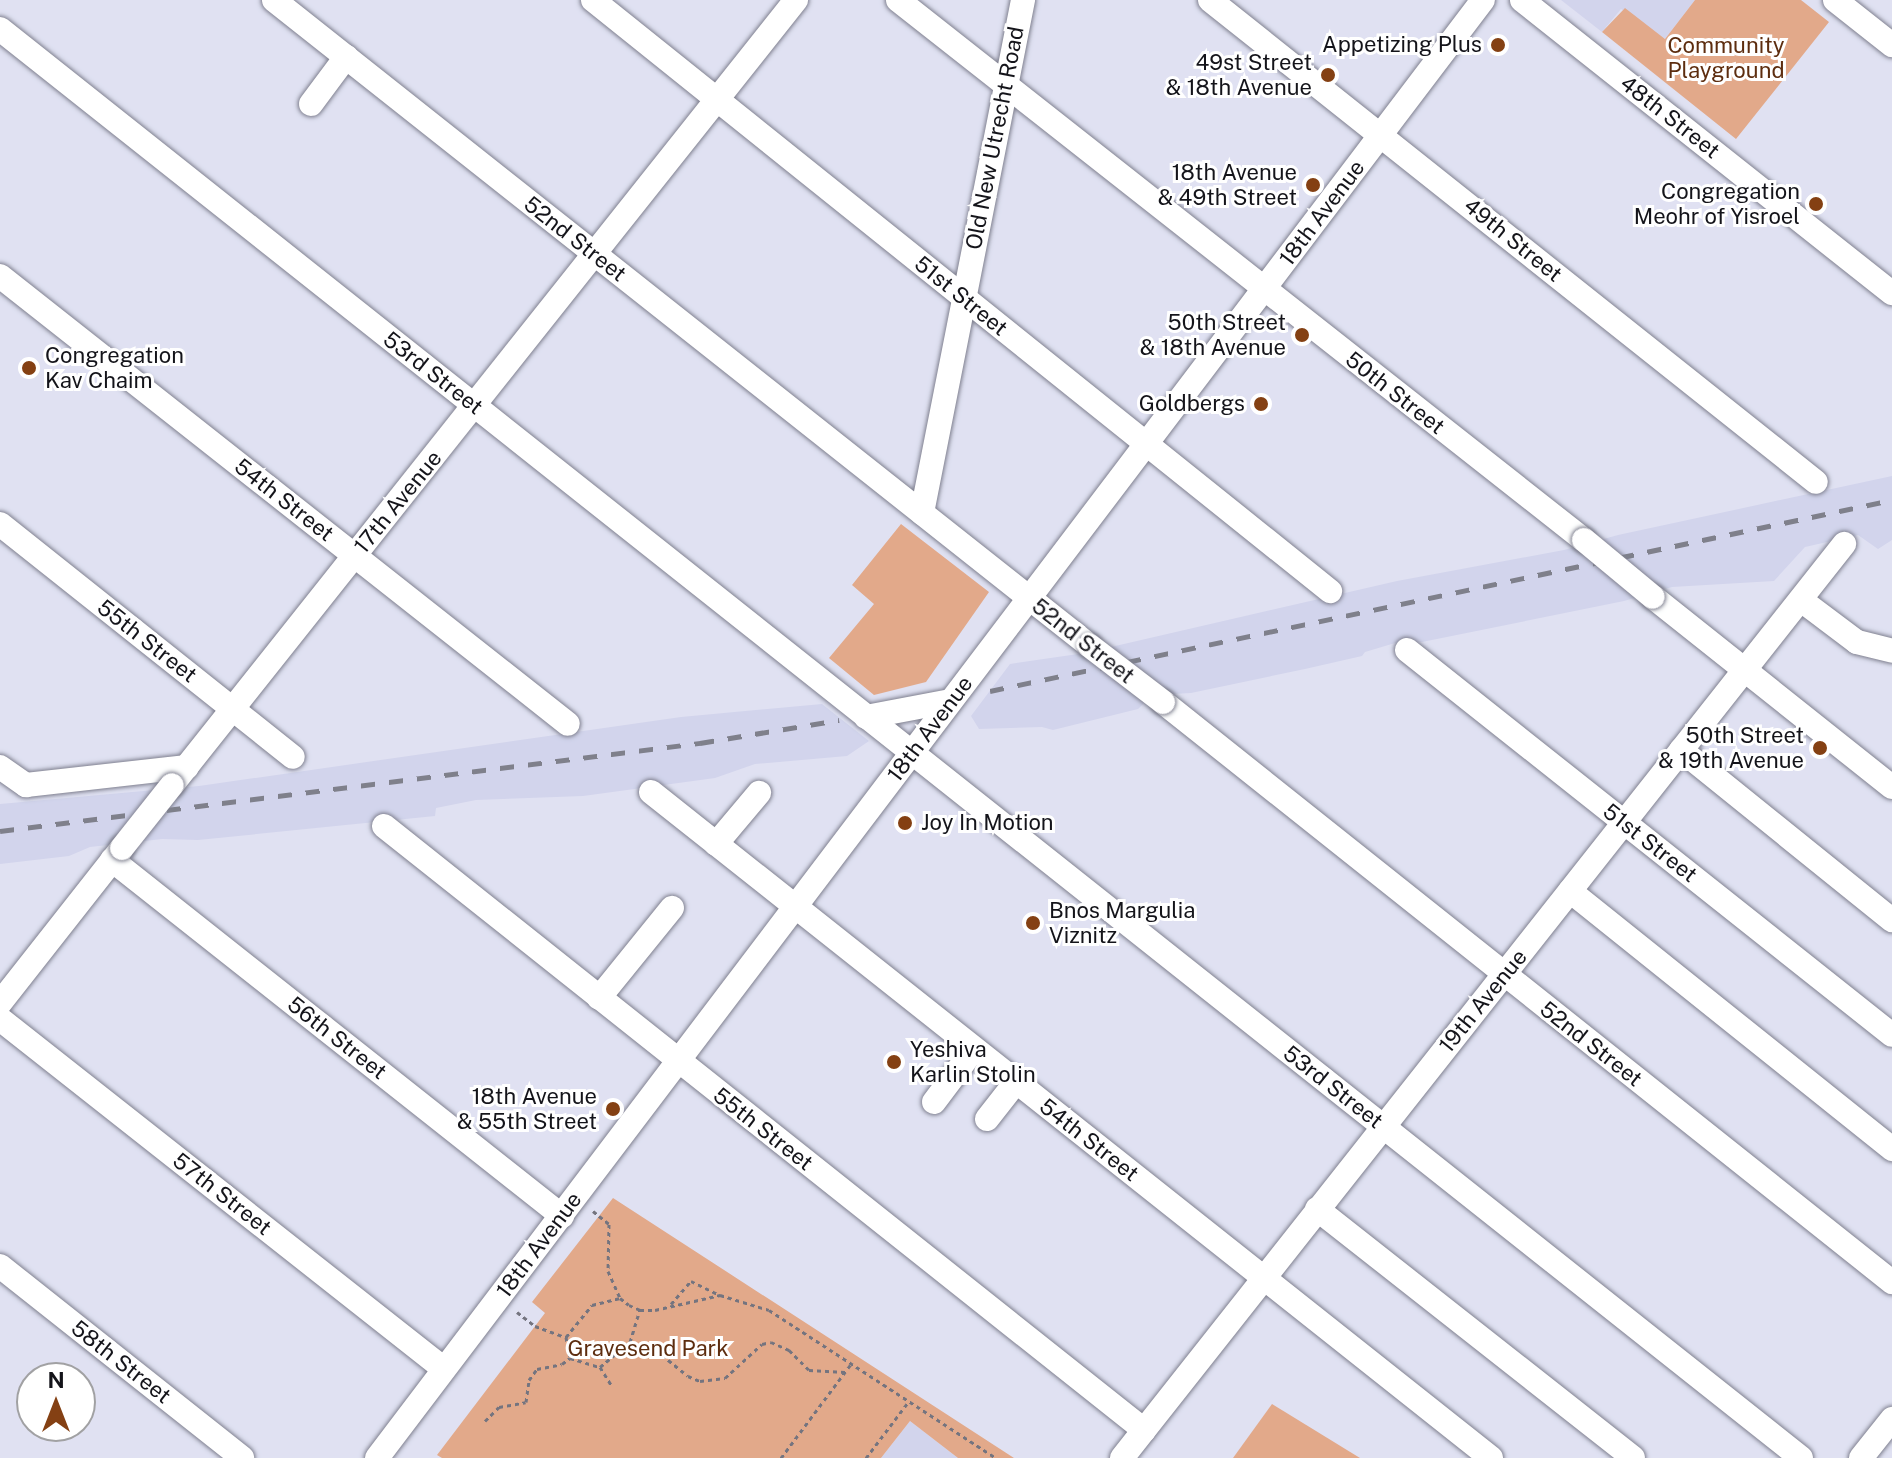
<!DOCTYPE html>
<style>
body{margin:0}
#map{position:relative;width:1892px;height:1458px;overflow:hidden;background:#e0e1f2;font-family:"Public Sans",sans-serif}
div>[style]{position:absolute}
.built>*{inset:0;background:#d2d4ec}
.green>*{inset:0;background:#e2a98a}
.path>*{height:3px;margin-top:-1.5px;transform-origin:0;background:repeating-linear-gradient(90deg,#74747f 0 4px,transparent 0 8px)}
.roads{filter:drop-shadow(0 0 2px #7f808f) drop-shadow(0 0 2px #7f808f)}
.minor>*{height:24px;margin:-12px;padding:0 12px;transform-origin:12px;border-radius:12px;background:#fff}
.rail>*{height:5px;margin-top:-2.5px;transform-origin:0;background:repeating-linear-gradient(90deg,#7f808b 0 14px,transparent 0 28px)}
.bridges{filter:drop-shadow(0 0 2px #7f808f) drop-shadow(0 0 2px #7f808f)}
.minor-bridge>*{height:24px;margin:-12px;padding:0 12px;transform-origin:12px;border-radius:12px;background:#fff}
.dots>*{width:22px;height:22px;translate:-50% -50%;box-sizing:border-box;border:4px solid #fff;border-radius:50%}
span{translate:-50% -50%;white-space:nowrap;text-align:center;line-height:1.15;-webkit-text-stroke:6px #fff;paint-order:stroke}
.poi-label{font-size:22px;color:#14141a}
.right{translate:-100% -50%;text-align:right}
.left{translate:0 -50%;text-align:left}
.park-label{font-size:22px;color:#5d2d0f}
.street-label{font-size:22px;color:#14141a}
.north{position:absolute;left:16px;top:1362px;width:80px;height:80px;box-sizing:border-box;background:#fff;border:2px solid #a1a1a3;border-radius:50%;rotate:0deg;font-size:22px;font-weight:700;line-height:32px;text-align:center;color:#14141a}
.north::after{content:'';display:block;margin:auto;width:28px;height:36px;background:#844013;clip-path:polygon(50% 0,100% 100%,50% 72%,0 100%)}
</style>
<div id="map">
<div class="built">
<div style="clip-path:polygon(1561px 0,1695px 0,1665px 39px,1621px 9px,1602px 32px)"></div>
<div style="clip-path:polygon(1892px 476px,1892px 540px,1878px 549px,1858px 535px,1805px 547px,1774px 581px,1672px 587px,1624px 601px,1422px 642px,1395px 643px,1365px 652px,1362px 656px,1305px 669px,1191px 693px,1172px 694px,1145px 702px,1138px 709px,1053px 730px,1042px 727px,979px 729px,971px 716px,1010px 664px,1085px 653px,1397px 581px,1564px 550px,1618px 535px)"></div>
<div style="clip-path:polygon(822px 704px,869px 741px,847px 756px,755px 764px,715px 778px,583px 796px,476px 800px,436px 808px,435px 816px,198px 840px,162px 839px,90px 847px,69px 856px,0 864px,0 804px,199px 786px,681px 717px)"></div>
<div style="clip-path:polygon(910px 1421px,958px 1458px,881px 1458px)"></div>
</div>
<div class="green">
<div style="clip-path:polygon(1695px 0,1801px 0,1829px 22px,1736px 139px,1602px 32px,1625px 8px,1665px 39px)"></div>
<div style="clip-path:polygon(901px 524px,989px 592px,926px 682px,874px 695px,829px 658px,874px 604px,852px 585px)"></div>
<div style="clip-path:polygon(613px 1198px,1014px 1458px,958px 1458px,910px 1421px,881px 1458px,442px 1458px,437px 1455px,545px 1313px,532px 1302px)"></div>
<div style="clip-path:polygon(1272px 1404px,1360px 1458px,1233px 1458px)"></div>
</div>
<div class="path">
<div style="left:593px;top:1211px;width:21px;rotate:39deg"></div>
<div style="left:609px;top:1224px;width:47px;rotate:91.2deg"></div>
<div style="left:608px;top:1271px;width:30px;rotate:66deg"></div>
<div style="left:620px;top:1298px;width:11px;rotate:38deg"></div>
<div style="left:629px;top:1305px;width:12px;rotate:24deg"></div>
<div style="left:640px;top:1310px;width:15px"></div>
<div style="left:655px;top:1310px;width:67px;rotate:-13deg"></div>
<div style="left:720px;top:1295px;width:51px;rotate:17deg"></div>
<div style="left:769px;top:1310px;width:271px;rotate:33.1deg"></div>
<div style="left:671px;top:1304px;width:30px;rotate:-49deg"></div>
<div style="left:691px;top:1281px;width:32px;rotate:26deg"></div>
<div style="left:517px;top:1312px;width:23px;rotate:38deg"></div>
<div style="left:535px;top:1326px;width:33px;rotate:20deg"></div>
<div style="left:566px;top:1337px;width:41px;rotate:-50.9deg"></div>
<div style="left:592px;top:1305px;width:29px;rotate:-14deg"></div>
<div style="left:566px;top:1337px;width:21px;rotate:79deg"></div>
<div style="left:570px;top:1358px;width:31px;rotate:17deg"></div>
<div style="left:600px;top:1367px;width:22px;rotate:58deg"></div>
<div style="left:630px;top:1342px;width:35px;rotate:22deg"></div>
<div style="left:662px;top:1355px;width:33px;rotate:39deg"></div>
<div style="left:688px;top:1376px;width:13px;rotate:23deg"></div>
<div style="left:700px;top:1381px;width:25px;rotate:-7deg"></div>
<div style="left:725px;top:1378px;width:50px;rotate:-42.6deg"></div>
<div style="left:762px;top:1344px;width:9px;rotate:-13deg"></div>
<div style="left:771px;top:1342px;width:20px;rotate:24deg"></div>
<div style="left:789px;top:1350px;width:28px;rotate:45deg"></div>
<div style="left:809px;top:1370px;width:36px;rotate:3deg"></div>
<div style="left:600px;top:1367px;width:39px;rotate:-40deg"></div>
<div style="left:630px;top:1342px;width:34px;rotate:-73deg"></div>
<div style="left:485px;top:1421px;width:20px;rotate:-45deg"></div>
<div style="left:499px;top:1407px;width:27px;rotate:-10deg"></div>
<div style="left:526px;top:1402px;width:22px;rotate:-82deg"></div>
<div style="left:529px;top:1380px;width:14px;rotate:-54deg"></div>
<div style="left:537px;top:1369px;width:25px;rotate:-11deg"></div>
<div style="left:562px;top:1364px;width:10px;rotate:-37deg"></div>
<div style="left:781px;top:1458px;width:117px;rotate:-53.3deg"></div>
<div style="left:866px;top:1458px;width:71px;rotate:-53deg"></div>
</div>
<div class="roads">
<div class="minor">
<div style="left:274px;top:0;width:1041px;rotate:38.37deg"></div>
<div style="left:593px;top:0;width:945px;rotate:38.73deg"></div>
<div style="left:898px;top:0;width:873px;rotate:38.21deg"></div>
<div style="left:1210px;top:0;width:774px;rotate:38.5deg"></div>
<div style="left:1522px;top:0;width:472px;rotate:38.4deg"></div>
<div style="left:1835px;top:0;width:73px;rotate:38.3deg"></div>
<div style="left:0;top:29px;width:2299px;rotate:38.43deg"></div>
<div style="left:311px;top:104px;width:59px;rotate:-53.3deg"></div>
<div style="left:0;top:276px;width:723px;rotate:38.26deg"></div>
<div style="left:922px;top:513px;width:523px;rotate:-78.86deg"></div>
<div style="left:0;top:524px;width:374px;rotate:38.5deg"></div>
<div style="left:1653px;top:597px;width:305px;rotate:38.5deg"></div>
<div style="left:1801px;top:600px;width:70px;rotate:36.9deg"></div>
<div style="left:1857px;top:642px;width:36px;rotate:14deg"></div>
<div style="left:1407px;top:650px;width:619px;rotate:38.44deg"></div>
<div style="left:1163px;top:702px;width:932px;rotate:38.51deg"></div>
<div style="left:866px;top:717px;width:86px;rotate:-10.7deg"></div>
<div style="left:1681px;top:750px;width:271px;rotate:38.9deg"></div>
<div style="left:0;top:767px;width:32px;rotate:35deg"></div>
<div style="left:26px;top:785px;width:162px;rotate:-6.4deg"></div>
<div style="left:172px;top:785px;width:1003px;rotate:-51.52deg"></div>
<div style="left:651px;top:792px;width:1072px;rotate:38.41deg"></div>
<div style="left:384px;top:826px;width:971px;rotate:38.48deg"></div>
<div style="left:716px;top:844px;width:67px;rotate:-49.9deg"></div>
<div style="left:112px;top:860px;width:574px;rotate:38.35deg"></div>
<div style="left:1570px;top:891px;width:413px;rotate:38.7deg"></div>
<div style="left:599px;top:998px;width:116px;rotate:-51deg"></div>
<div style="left:0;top:1003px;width:197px;rotate:-51.8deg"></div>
<div style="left:0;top:1019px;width:565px;rotate:38.25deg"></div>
<div style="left:934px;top:1102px;width:66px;rotate:-53deg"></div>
<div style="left:987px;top:1119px;width:47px;rotate:-51.9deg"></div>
<div style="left:1317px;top:1209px;width:402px;rotate:38.2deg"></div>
<div style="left:0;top:1266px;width:309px;rotate:38.4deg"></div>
<div style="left:377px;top:1458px;width:1830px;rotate:-52.82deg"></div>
<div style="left:1122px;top:1458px;width:1165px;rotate:-51.69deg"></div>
<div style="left:1861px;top:1458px;width:50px;rotate:-51.5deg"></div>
</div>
</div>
<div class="rail">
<div style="left:990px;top:691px;width:922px;rotate:-11.96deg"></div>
<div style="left:0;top:831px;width:706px;rotate:-7.17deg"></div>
<div style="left:700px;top:743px;width:141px;rotate:-9.4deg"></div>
</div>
<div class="bridges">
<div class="minor-bridge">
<div style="left:1584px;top:540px;width:89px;rotate:39.6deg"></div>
<div style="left:1090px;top:646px;width:92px;rotate:37.5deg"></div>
<div style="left:122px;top:848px;width:80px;rotate:-51.6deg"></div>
</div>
</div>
<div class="dots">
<div style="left:1498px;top:45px;background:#844013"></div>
<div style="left:1328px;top:75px;background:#844013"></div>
<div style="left:1313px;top:185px;background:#844013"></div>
<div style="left:1816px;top:204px;background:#844013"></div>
<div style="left:1302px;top:335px;background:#844013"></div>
<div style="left:29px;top:368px;background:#844013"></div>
<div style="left:1261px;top:404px;background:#844013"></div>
<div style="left:1820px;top:748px;background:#844013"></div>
<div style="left:905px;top:823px;background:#844013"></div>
<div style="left:1033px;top:923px;background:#844013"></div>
<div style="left:894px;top:1062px;background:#844013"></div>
<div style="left:613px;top:1109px;background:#844013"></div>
</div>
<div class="poi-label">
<span class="right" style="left:1482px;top:45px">Appetizing Plus</span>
<span class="right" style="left:1312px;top:75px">49st Street<br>&amp; 18th Avenue</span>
<span class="right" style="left:1297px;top:185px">18th Avenue<br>&amp; 49th Street</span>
<span class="right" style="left:1800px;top:204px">Congregation<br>Meohr of Yisroel</span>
<span class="right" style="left:1286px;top:335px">50th Street<br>&amp; 18th Avenue</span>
<span class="left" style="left:45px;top:368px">Congregation<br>Kav Chaim</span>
<span class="right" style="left:1245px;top:404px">Goldbergs</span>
<span class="right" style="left:1804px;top:748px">50th Street<br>&amp; 19th Avenue</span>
<span class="left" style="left:921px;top:823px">Joy In Motion</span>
<span class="left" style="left:1049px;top:923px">Bnos Margulia<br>Viznitz</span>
<span class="left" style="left:910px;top:1062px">Yeshiva<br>Karlin Stolin</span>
<span class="right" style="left:597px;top:1109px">18th Avenue<br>&amp; 55th Street</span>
</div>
<div class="park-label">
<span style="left:1726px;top:58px">Community<br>Playground</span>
<span style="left:648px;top:1349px">Gravesend Park</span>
</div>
<div class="street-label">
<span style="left:1670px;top:117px;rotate:38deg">48th Street</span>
<span style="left:995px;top:138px;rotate:-79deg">Old New Utrecht Road</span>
<span style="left:1322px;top:213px;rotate:-53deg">18th Avenue</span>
<span style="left:575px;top:239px;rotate:38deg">52nd Street</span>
<span style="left:1513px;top:240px;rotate:39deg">49th Street</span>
<span style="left:961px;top:296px;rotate:39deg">51st Street</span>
<span style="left:433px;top:373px;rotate:38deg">53rd Street</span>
<span style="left:1395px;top:393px;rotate:38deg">50th Street</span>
<span style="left:284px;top:500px;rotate:38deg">54th Street</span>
<span style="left:398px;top:502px;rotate:-51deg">17th Avenue</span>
<span style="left:147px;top:641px;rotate:38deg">55th Street</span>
<span style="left:1083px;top:641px;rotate:38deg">52nd Street</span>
<span style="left:930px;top:729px;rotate:-53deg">18th Avenue</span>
<span style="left:1650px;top:843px;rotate:38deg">51st Street</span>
<span style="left:1483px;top:1001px;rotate:-51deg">19th Avenue</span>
<span style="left:337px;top:1038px;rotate:38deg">56th Street</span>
<span style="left:1591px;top:1044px;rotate:38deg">52nd Street</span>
<span style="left:1333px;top:1087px;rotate:38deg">53rd Street</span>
<span style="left:763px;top:1129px;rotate:38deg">55th Street</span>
<span style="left:1089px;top:1140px;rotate:38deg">54th Street</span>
<span style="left:222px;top:1194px;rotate:38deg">57th Street</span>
<span style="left:539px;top:1245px;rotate:-53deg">18th Avenue</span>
<span style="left:121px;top:1362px;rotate:38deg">58th Street</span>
</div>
<div class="north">N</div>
</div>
